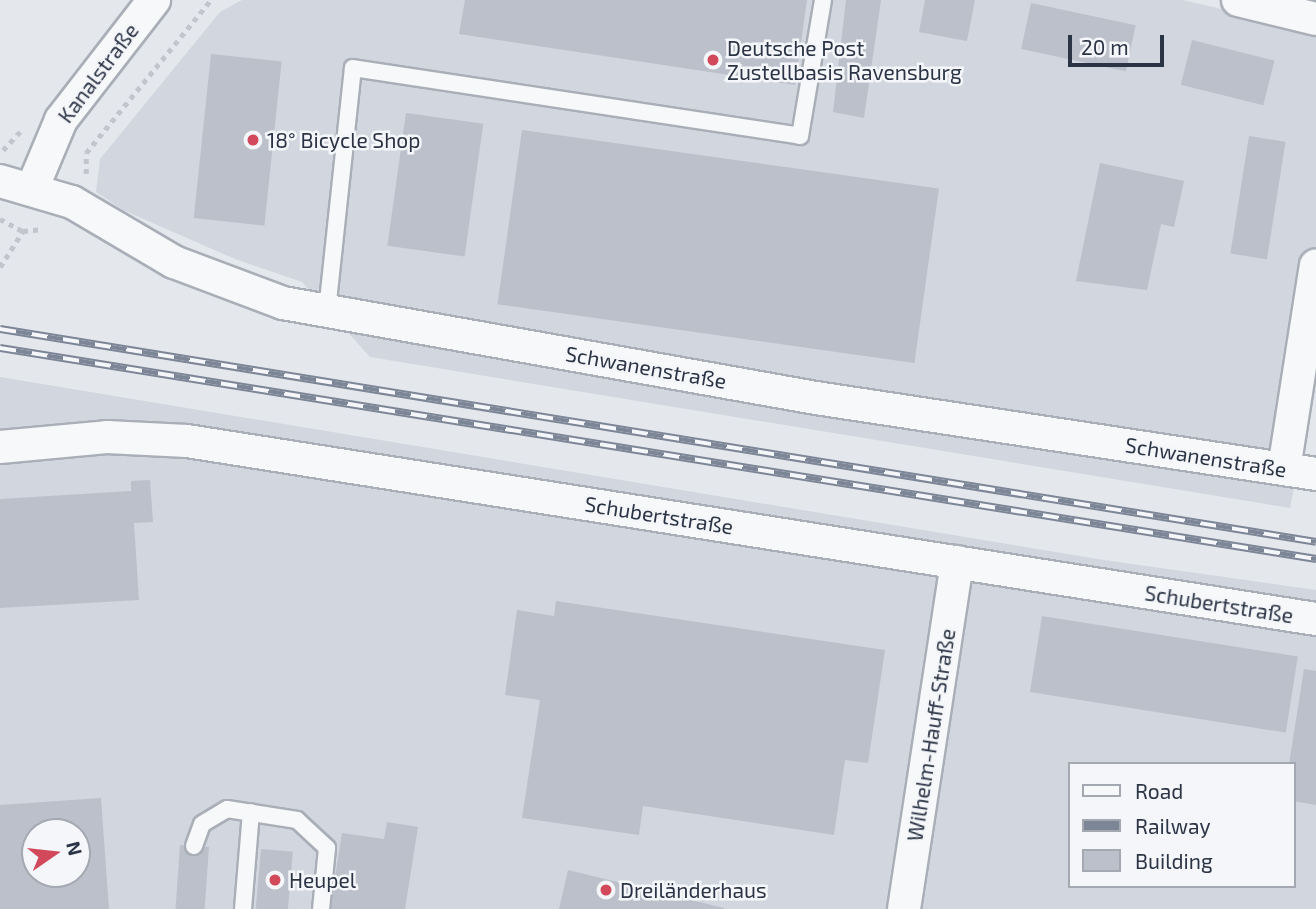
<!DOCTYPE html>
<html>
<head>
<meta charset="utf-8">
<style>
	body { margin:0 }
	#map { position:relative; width:1316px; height:909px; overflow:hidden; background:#e4e7ec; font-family:"Exo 2",sans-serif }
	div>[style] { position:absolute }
	.built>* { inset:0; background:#d2d6de }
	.building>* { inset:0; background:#bbc0ca; transform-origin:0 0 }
	.path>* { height:4.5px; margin-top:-2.25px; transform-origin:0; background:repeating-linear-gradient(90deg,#c2c5cb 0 5px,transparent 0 10px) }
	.roads { filter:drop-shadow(2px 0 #a9aeb7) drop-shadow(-2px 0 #a9aeb7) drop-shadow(0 2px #a9aeb7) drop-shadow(0 -2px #a9aeb7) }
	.service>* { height:16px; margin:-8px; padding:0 8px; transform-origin:8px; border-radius:8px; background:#f7f8fa }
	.minor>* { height:32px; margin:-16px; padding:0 16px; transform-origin:16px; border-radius:16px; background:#f7f8fa }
	.rail>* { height:8px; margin-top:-4px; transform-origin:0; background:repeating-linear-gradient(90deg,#f4f6f9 0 16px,#7d8696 0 32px); box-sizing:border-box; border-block:2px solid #7d8696 }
	.dots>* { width:19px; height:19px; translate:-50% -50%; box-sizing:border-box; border:4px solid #f4f6f9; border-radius:50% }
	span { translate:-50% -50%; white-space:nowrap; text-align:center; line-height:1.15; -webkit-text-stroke:5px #f4f6f9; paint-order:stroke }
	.poi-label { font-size:21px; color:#2b3445 }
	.left { translate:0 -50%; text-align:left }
	.street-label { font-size:21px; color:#2b3445 }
	.legend { position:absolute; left:1068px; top:762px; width:228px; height:126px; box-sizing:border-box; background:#f4f6f9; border:2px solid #a4a8b1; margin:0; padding:9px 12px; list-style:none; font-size:21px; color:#2b3445 }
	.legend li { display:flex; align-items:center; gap:14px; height:35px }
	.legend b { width:35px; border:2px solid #a4a8b1 }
	.north { position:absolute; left:21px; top:818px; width:70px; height:70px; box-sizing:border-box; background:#f4f6f9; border:2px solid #a4a8b1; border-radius:50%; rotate:76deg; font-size:19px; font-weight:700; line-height:28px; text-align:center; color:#2b3445 }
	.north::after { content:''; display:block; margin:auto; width:24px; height:32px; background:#d1495b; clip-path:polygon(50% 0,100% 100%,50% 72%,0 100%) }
	.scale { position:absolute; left:1068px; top:35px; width:96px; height:32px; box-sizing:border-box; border:4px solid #2b3445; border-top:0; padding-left:9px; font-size:21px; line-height:24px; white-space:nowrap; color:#2b3445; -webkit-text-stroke:5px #f4f6f9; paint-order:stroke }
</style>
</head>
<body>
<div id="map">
	<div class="built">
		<div style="clip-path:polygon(242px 0,1183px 0,1316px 31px,1316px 374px,1290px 508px,370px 357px,302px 282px,235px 259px,123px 210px,96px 192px,100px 159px,220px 12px)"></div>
		<div style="clip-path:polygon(evenodd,0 377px,1104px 560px,1316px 590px,1316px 909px,0 909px,0 377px,1069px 764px,1293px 764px,1293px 886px,1069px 886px,1069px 764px,0 377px,35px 832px,77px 832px,77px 874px,35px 874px,35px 832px)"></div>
	</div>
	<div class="building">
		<div style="clip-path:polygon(465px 0,807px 0,795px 85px,459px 34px)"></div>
		<div style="clip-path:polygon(846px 0,881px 0,864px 118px,833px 112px)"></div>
		<div style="clip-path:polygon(925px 0,975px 0,967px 41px,919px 32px)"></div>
		<div style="left:1031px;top:3px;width:107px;height:47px;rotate:12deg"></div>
		<div style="left:1192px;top:40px;width:85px;height:46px;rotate:14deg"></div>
		<div style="left:211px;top:54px;width:71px;height:165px;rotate:6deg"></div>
		<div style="left:406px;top:113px;width:78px;height:134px;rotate:8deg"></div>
		<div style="left:522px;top:130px;width:421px;height:176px;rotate:8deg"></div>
		<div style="left:1249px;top:136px;width:37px;height:119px;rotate:9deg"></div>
		<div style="clip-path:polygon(1100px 163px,1184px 181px,1174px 227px,1161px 224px,1147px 290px,1076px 281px)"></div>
		<div style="clip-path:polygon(150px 480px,153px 522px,134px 523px,139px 600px,0 608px,0 499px,131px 491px,131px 481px)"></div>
		<div style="clip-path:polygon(556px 601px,885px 650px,868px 763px,845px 760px,834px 835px,643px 806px,639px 835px,522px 818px,540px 700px,505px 695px,517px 610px,554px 616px)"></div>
		<div style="left:1042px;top:616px;width:259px;height:77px;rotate:9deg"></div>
		<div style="clip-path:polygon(1304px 669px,1316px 671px,1316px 805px,1293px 801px,1293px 764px,1289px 764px)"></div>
		<div style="clip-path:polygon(evenodd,101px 798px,109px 909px,0 909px,0 805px,101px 798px,35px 832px,77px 832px,77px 874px,35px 874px,35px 832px)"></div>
		<div style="clip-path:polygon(387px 822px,418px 827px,405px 909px,330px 909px,342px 833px,384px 839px)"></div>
		<div style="left:180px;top:845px;width:29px;height:64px;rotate:4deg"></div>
		<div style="left:261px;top:849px;width:32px;height:60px;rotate:5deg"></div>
		<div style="clip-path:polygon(568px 870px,724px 908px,724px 909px,559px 909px)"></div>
	</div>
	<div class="path">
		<div style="left:3px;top:150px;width:25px;rotate:-47deg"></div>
		<div style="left:86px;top:174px;width:21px;rotate:-90deg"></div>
		<div style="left:86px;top:153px;width:198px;rotate:-50.8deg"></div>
		<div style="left:0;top:219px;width:26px;rotate:28deg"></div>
		<div style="left:23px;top:231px;width:20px;rotate:-6deg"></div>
		<div style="left:0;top:267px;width:43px;rotate:-57.4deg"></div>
	</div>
	<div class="roads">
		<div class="service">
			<div style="left:327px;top:311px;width:244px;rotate:-83.9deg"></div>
			<div style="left:353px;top:68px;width:452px;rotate:8.6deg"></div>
			<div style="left:800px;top:136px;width:138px;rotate:-80.4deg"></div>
			<div style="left:194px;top:846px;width:23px;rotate:-70deg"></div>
			<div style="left:202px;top:824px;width:29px;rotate:-31deg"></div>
			<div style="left:227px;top:809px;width:71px;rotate:8.9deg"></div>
			<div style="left:297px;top:820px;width:41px;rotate:43deg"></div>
			<div style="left:327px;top:848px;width:61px;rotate:95.6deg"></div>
			<div style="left:243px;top:909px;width:97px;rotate:-85.3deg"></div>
		</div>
		<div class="minor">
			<div style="left:1238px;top:0;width:80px;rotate:13.7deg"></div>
			<div style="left:0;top:181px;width:75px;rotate:16.3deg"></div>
			<div style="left:72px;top:202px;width:118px;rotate:30.5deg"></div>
			<div style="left:174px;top:262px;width:116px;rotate:20.6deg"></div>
			<div style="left:283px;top:303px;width:541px;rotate:10.11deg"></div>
			<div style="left:816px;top:398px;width:506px;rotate:8.64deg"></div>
			<div style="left:32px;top:189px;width:75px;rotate:-67.2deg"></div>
			<div style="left:61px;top:120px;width:152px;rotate:-52.2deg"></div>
			<div style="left:0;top:447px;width:107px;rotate:-5.3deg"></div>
			<div style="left:107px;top:437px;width:80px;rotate:2.9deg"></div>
			<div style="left:187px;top:441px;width:1143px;rotate:8.96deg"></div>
			<div style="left:1284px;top:469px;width:206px;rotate:-81.1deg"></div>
			<div style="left:904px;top:909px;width:351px;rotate:-81.3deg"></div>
		</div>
	</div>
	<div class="rail">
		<div style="left:0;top:329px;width:1333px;rotate:9.19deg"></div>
		<div style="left:0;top:348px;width:1333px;rotate:9.11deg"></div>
	</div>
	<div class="dots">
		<div style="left:713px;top:60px;background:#d1495b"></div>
		<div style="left:253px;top:140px;background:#d1495b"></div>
		<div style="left:275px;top:880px;background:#d1495b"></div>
		<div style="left:606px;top:890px;background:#d1495b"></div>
	</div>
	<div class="poi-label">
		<span class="left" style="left:727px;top:60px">Deutsche Post<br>Zustellbasis Ravensburg</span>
		<span class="left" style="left:267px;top:140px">18° Bicycle Shop</span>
		<span class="left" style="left:289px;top:880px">Heupel</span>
		<span class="left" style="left:620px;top:890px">Dreiländerhaus</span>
	</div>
	<div class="street-label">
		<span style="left:98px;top:73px;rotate:-53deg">Kanalstraße</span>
		<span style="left:646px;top:367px;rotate:10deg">Schwanenstraße</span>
		<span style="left:1206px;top:457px;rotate:9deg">Schwanenstraße</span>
		<span style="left:659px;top:515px;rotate:9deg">Schubertstraße</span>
		<span style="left:1219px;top:604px;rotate:9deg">Schubertstraße</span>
		<span style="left:931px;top:735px;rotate:-81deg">Wilhelm-Hauff-Straße</span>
	</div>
	<ul class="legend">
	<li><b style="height:9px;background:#f7f8fa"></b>Road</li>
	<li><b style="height:9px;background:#7d8696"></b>Railway</li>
	<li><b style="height:19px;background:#bbc0ca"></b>Building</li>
	</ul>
	<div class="north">N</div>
	<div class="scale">20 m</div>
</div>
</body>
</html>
